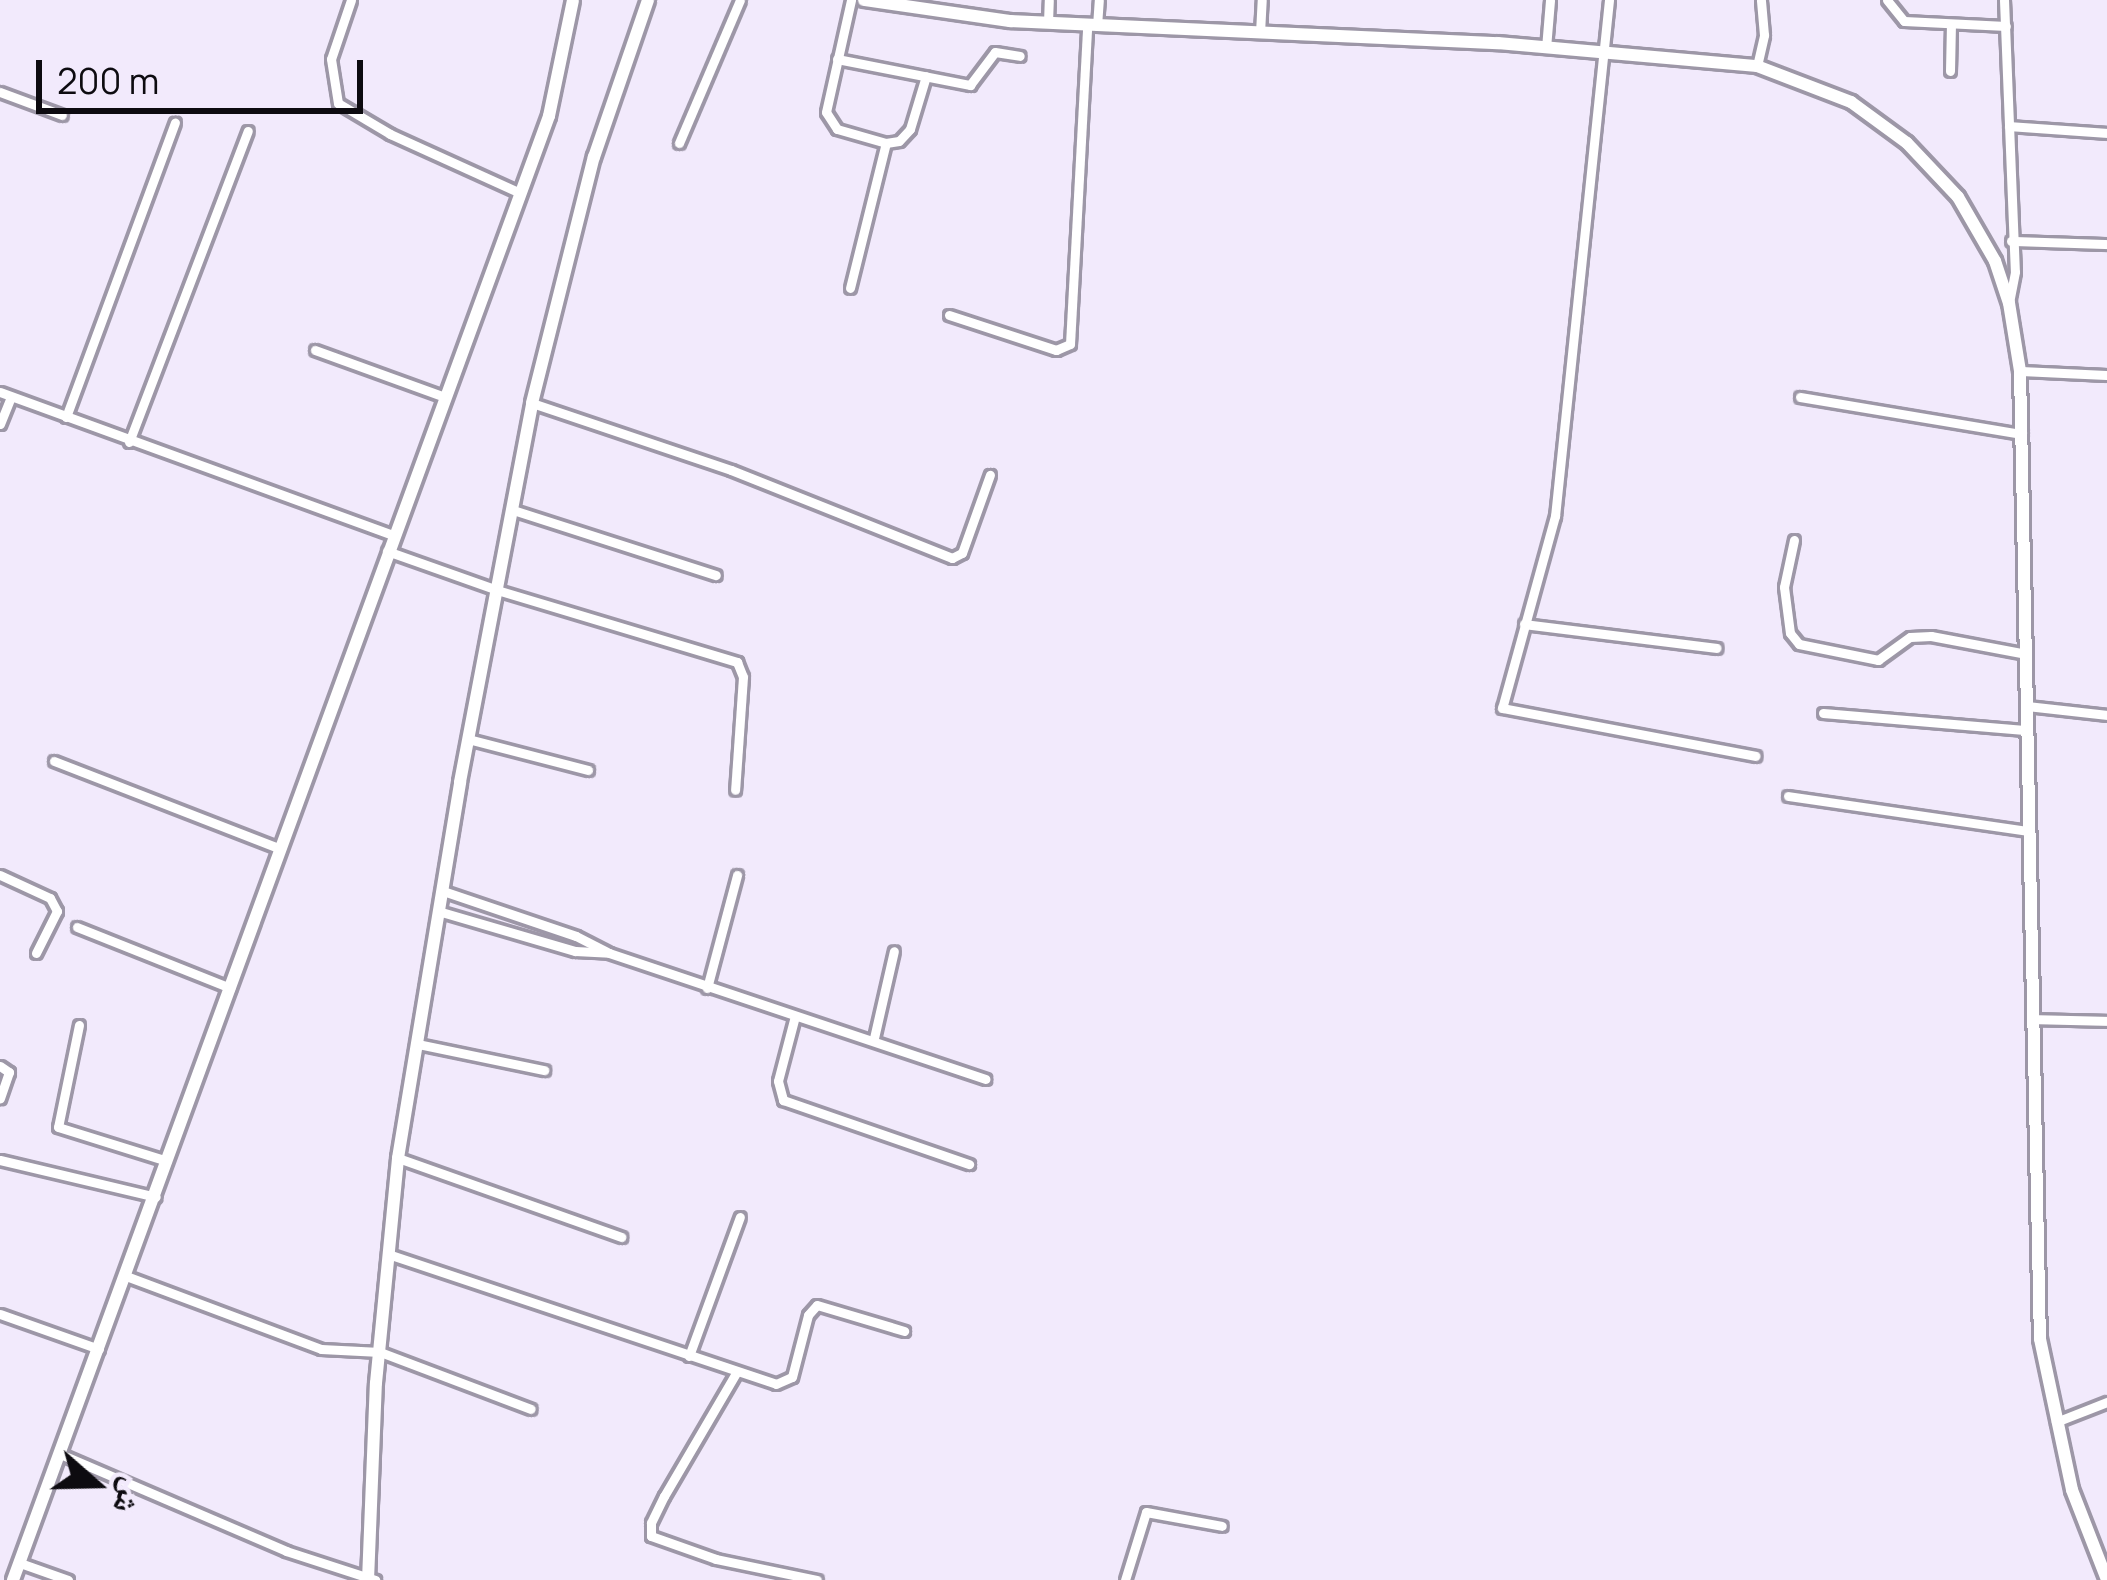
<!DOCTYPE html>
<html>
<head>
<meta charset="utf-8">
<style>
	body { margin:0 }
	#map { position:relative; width:2107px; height:1580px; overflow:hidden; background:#f2eafc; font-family:Manrope,"Noto Naskh Arabic",sans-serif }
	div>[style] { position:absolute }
	.roads { filter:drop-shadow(3px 0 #9d97a7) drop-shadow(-3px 0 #9d97a7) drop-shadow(0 3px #9d97a7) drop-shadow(0 -3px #9d97a7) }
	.street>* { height:9px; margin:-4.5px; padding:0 4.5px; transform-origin:4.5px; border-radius:4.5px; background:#fff }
	.secondary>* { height:12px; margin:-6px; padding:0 6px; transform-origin:6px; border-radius:6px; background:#fff }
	span { translate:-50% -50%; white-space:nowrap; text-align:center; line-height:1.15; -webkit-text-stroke:12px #f2eafc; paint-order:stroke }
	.north { position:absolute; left:36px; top:1424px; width:120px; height:120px; -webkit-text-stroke:9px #f2eafc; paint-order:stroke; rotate:110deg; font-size:33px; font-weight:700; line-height:48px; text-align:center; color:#0d0b10 }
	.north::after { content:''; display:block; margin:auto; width:42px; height:54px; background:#0d0b10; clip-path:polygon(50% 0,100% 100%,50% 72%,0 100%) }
	.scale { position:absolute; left:36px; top:60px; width:327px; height:54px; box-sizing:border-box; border:6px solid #0d0b10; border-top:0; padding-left:15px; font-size:36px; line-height:42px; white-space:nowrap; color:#0d0b10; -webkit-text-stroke:9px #f2eafc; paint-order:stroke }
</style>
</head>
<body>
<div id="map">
	<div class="roads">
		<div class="street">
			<div style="left:351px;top:0;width:62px;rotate:108.7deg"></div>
			<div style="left:331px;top:59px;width:45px;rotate:81deg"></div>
			<div style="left:338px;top:103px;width:61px;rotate:30.8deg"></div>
			<div style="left:390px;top:134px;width:143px;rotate:24.4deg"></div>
			<div style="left:1609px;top:0;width:519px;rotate:95.97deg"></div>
			<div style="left:1555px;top:516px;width:199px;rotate:105.4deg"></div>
			<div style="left:1502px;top:708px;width:258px;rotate:10.7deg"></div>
			<div style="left:1887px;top:0;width:27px;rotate:51deg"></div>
			<div style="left:1904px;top:21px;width:102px;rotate:2.8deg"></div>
			<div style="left:2004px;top:0;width:272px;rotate:87.7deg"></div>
			<div style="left:2015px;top:272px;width:32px;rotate:101deg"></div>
			<div style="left:1048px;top:23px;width:23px;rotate:-88deg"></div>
			<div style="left:1097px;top:26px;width:26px;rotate:-86deg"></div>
			<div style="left:1260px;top:33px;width:33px;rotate:-87deg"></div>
			<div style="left:1546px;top:48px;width:48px;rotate:-85.2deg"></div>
			<div style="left:837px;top:59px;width:136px;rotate:11.1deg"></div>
			<div style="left:970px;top:85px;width:41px;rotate:-52.9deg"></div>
			<div style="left:995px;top:52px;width:25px;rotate:9deg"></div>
			<div style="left:1757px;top:66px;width:32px;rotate:-77deg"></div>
			<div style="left:1764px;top:35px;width:35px;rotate:-95deg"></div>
			<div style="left:1950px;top:71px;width:46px;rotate:-88.8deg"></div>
			<div style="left:0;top:92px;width:66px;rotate:20.4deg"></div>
			<div style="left:2009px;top:126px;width:98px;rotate:4.1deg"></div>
			<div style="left:679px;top:143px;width:155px;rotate:-66.9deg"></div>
			<div style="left:886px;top:143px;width:13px;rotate:-9deg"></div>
			<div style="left:899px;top:141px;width:16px;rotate:-47deg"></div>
			<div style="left:910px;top:129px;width:55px;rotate:-73.2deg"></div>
			<div style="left:2011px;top:241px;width:96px;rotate:1.8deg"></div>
			<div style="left:850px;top:288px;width:149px;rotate:-76.1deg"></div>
			<div style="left:886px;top:143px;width:51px;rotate:-164.1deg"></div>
			<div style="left:837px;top:129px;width:20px;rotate:-123deg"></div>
			<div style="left:826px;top:112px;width:115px;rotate:-77.4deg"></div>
			<div style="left:949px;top:315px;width:113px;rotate:18.1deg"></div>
			<div style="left:1056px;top:350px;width:15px;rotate:-23deg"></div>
			<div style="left:1070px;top:344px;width:319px;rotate:-86.9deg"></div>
			<div style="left:315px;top:350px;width:138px;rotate:19.9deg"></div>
			<div style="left:2020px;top:371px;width:87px;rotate:2.6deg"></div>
			<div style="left:0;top:392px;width:418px;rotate:20deg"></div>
			<div style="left:1800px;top:397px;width:225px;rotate:9.5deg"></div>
			<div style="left:532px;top:403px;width:210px;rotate:18.6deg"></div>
			<div style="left:731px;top:470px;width:238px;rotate:21.7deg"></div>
			<div style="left:952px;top:558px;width:11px;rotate:-27deg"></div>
			<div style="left:962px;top:553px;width:83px;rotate:-70.3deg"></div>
			<div style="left:66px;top:417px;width:314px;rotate:-69.7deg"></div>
			<div style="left:0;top:424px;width:29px;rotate:-68deg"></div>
			<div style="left:129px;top:442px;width:333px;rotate:-69.1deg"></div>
			<div style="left:513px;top:510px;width:213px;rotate:17.8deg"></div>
			<div style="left:1794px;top:540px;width:48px;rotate:102deg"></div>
			<div style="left:1784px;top:587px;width:46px;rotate:82.6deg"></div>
			<div style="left:1790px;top:633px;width:14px;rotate:51deg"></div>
			<div style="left:1799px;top:644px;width:81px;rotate:11.4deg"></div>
			<div style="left:1878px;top:660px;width:39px;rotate:-36deg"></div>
			<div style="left:1910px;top:637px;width:21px;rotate:-3deg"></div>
			<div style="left:1931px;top:636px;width:97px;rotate:10.7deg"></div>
			<div style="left:387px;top:551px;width:117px;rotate:19.5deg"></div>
			<div style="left:497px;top:590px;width:251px;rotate:16.7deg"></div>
			<div style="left:737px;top:662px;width:16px;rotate:68deg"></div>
			<div style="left:743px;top:677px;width:113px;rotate:94deg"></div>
			<div style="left:1524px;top:624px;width:194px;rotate:7.1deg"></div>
			<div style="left:2027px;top:706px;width:81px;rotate:6.4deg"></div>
			<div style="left:1823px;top:713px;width:205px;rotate:4.8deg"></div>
			<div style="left:468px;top:739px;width:124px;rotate:14.5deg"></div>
			<div style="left:54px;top:761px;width:243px;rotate:21.2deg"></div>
			<div style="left:1788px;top:796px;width:244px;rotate:8.3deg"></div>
			<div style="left:0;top:875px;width:55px;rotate:24.7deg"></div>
			<div style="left:50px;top:898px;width:15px;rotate:62deg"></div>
			<div style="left:57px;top:911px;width:47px;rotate:116.6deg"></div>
			<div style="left:443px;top:891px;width:140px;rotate:18.7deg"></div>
			<div style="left:576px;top:936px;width:34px;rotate:27deg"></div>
			<div style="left:438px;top:911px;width:143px;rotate:16.3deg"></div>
			<div style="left:575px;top:951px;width:34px;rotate:3deg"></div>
			<div style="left:609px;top:953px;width:397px;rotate:18.5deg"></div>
			<div style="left:77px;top:927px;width:165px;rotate:21.7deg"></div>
			<div style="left:707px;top:988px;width:117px;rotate:-75.1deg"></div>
			<div style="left:795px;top:1016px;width:67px;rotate:104.7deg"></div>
			<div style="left:778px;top:1081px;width:20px;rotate:75deg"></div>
			<div style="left:783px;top:1100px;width:197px;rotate:19deg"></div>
			<div style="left:2033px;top:1019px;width:74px;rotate:1.5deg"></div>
			<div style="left:79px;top:1025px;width:104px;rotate:101.6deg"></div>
			<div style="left:58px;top:1127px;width:114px;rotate:17.3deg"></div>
			<div style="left:874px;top:1038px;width:89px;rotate:-77.1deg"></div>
			<div style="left:418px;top:1044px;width:129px;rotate:11.7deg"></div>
			<div style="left:0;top:1066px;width:11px;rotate:34deg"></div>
			<div style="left:9px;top:1072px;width:28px;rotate:109deg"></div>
			<div style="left:398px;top:1158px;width:237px;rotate:19.5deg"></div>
			<div style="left:0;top:1160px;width:160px;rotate:13.3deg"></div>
			<div style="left:388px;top:1254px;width:409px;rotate:18.5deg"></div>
			<div style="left:776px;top:1384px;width:17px;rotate:-24deg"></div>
			<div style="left:792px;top:1377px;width:64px;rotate:-75.5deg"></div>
			<div style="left:808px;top:1315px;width:13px;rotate:-48deg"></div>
			<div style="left:817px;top:1305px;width:91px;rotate:16.6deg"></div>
			<div style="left:126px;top:1276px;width:208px;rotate:20.5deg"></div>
			<div style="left:321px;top:1349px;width:59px;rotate:2.9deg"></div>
			<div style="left:380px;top:1352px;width:161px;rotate:20.7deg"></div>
			<div style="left:0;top:1314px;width:105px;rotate:19.5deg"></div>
			<div style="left:689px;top:1356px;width:148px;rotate:-69.9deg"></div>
			<div style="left:736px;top:1373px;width:143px;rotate:120.3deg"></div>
			<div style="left:664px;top:1496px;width:30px;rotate:116deg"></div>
			<div style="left:651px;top:1523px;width:13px;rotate:90deg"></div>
			<div style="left:651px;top:1536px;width:69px;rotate:19.5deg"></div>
			<div style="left:716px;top:1559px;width:103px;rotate:11.7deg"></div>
			<div style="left:2056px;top:1422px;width:55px;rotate:-21.4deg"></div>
			<div style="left:60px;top:1454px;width:246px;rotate:23.2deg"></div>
			<div style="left:286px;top:1551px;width:94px;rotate:18deg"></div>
			<div style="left:20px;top:1563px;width:51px;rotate:19.5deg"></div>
			<div style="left:1125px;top:1580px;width:71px;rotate:-72.8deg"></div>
			<div style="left:1146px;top:1512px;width:77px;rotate:10.4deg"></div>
		</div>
		<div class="secondary">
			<div style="left:864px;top:0;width:148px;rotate:8.2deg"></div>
			<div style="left:1010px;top:21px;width:488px;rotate:2.6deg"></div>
			<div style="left:1498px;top:43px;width:260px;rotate:5.1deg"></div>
			<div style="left:1757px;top:66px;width:101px;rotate:21deg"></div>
			<div style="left:1851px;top:102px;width:69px;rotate:36.2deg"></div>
			<div style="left:1907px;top:143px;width:74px;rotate:46.6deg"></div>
			<div style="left:1958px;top:197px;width:74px;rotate:60deg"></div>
			<div style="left:1995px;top:261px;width:44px;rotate:71.6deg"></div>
			<div style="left:2009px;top:303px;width:69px;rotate:80.8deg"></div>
			<div style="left:2020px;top:371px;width:968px;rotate:88.82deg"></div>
			<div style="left:2040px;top:1339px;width:154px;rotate:78deg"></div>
			<div style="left:2072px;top:1490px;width:97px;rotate:68.7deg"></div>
			<div style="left:13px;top:1580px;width:1559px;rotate:-69.89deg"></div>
			<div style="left:549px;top:116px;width:118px;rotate:-78.3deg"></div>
			<div style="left:368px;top:1580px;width:197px;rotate:-87.7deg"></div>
			<div style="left:376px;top:1383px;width:226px;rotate:-84.4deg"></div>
			<div style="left:398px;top:1158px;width:381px;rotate:-80.6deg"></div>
			<div style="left:460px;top:782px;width:386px;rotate:-79.2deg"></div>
			<div style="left:532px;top:403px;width:254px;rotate:-75.9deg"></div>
			<div style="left:594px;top:157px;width:166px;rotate:-71deg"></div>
		</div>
	</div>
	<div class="north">ش</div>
	<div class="scale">200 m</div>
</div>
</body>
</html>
